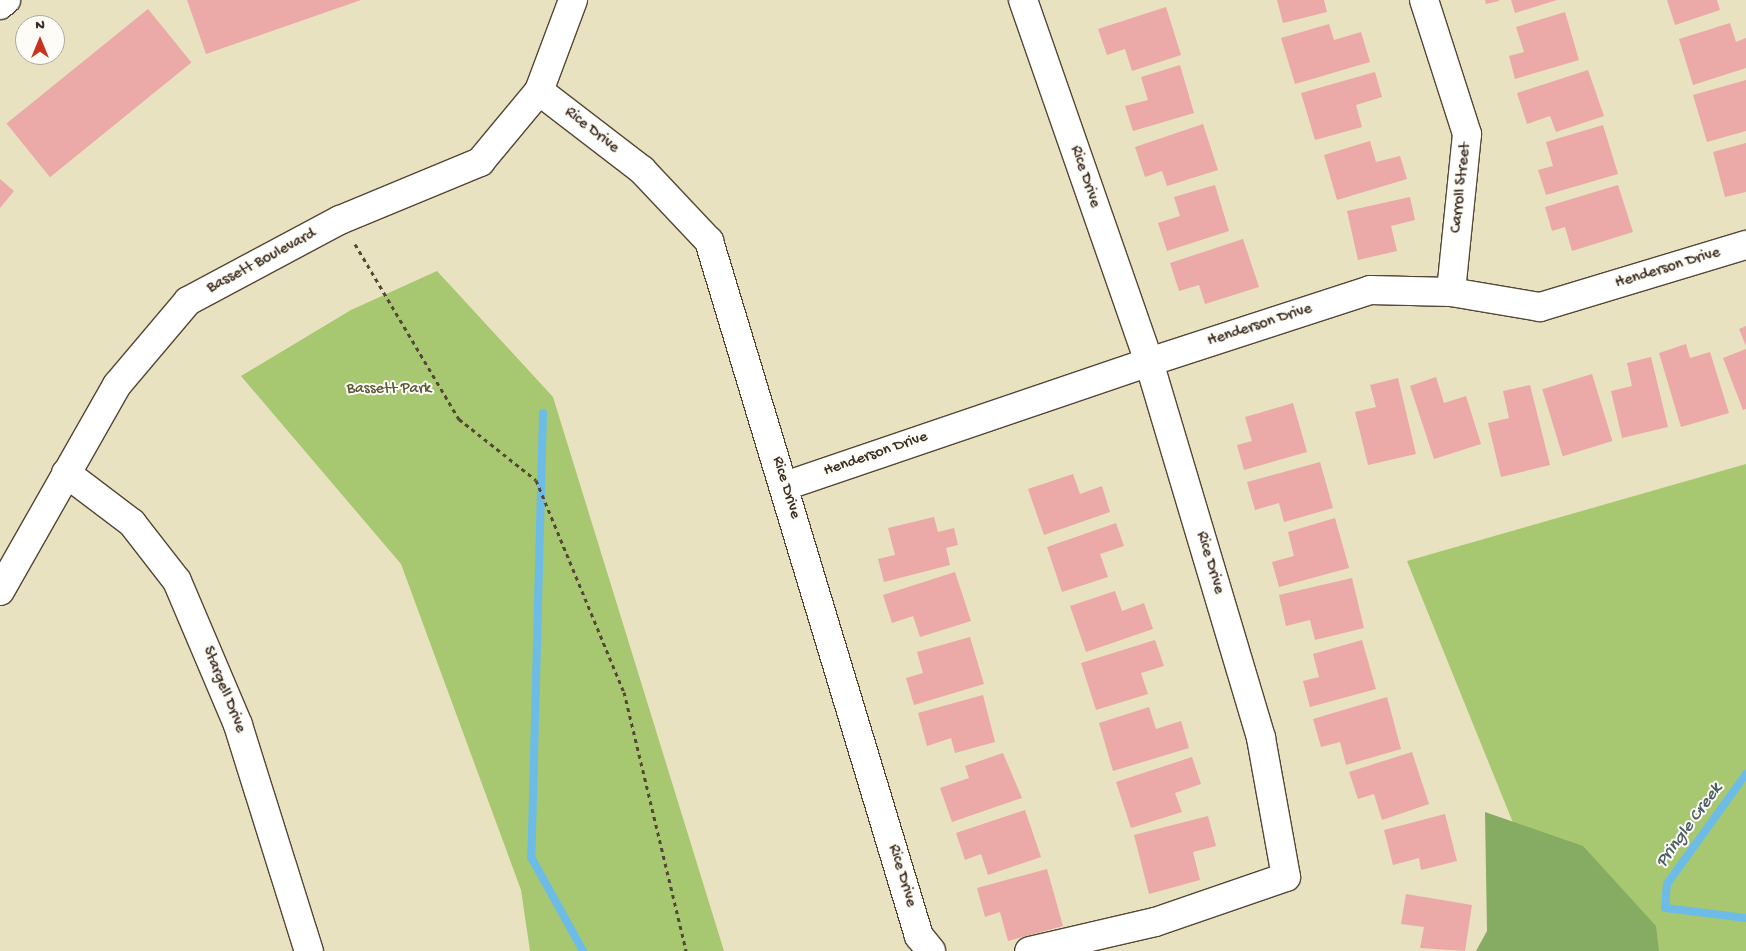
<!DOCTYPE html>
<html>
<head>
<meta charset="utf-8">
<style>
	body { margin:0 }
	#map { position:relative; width:1746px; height:951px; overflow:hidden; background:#e8e2c0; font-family:"Gochi Hand",sans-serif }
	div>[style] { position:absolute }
	.green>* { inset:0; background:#a7c870 }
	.forest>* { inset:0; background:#85ac62 }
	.stream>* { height:8px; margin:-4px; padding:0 4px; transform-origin:4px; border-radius:4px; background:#6cbce7 }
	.building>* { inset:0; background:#eba9a8; transform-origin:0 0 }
	.path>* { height:3px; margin-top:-1.5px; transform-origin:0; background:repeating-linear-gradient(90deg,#554636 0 4px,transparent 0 8px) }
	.roads { filter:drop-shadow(1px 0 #554636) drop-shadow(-1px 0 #554636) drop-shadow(0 1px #554636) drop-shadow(0 -1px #554636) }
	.street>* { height:28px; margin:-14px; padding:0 14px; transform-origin:14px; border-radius:14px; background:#fff }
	span { translate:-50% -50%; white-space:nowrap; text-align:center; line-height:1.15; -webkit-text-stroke:4px #fdfcf7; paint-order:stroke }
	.street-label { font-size:16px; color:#3b2a1e }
	.park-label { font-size:16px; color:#5b5937 }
	.water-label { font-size:18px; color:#4c5d64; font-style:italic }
	.north { position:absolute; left:15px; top:15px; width:50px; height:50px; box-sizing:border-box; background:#fdfcf7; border:1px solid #afa8a0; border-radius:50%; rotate:0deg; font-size:14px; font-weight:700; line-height:20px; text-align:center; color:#3b2a1e }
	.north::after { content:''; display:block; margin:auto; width:18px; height:22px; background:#c8321e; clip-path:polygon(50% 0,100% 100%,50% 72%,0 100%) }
</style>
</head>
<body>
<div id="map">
	<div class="green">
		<div style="clip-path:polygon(437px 271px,553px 397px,724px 951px,530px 951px,521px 890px,401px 564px,241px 376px,351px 310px)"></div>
		<div style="clip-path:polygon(1746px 464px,1746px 951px,1532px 951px,1520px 840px,1407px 561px)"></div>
	</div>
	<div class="forest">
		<div style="clip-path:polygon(1485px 812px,1583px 846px,1656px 926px,1659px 951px,1476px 951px,1487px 931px)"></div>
	</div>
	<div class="stream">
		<div style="left:543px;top:413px;width:444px;rotate:91.5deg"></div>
		<div style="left:531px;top:857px;width:107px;rotate:61deg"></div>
		<div style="left:1746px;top:774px;width:135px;rotate:125.7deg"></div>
		<div style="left:1667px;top:884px;width:24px;rotate:95deg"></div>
		<div style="left:1665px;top:908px;width:82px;rotate:7deg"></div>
	</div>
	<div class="building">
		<div style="clip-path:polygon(187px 0,361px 0,206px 54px)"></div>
		<div style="clip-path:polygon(1277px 0,1324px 0,1327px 12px,1283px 23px)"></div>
		<div style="clip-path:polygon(1485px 0,1499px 0,1499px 1px,1486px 4px)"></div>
		<div style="clip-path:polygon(1511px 0,1557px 0,1515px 13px)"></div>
		<div style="clip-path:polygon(1667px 0,1717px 0,1720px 10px,1675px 25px)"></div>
		<div style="clip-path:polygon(1166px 7px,1181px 55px,1132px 71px,1125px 49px,1107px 55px,1098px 29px)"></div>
		<div style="left:148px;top:9px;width:69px;height:182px;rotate:51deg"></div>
		<div style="clip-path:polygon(1565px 12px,1579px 60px,1515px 79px,1509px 56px,1524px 52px,1516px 27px)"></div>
		<div style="clip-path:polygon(1730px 23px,1736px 42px,1746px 38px,1746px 68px,1693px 85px,1679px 39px)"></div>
		<div style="clip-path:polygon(1329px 24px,1334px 40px,1361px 32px,1370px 62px,1295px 84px,1281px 38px)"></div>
		<div style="clip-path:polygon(1180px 65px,1194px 113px,1133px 131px,1125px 106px,1148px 100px,1141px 77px)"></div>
		<div style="clip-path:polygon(1588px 70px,1604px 116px,1556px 132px,1550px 116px,1527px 124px,1517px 93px)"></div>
		<div style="clip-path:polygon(1375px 72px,1382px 97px,1356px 105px,1362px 127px,1315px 140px,1301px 93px)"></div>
		<div style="clip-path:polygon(1746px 80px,1746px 131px,1707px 142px,1693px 95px)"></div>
		<div style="clip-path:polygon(1203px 124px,1218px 170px,1167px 186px,1162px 171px,1145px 177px,1135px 147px)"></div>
		<div style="clip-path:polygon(1603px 125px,1618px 174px,1546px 195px,1538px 170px,1553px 166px,1546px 142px)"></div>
		<div style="clip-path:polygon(1370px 141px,1376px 162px,1400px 156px,1407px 179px,1337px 200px,1324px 155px)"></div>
		<div style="clip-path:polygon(1746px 143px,1746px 192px,1725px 197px,1713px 152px)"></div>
		<div style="clip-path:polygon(0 179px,14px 191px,0 208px)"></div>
		<div style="clip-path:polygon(1215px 185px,1229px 231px,1167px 251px,1158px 223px,1180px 216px,1174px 197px)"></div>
		<div style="clip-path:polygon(1618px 185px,1633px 232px,1572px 251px,1565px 227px,1552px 231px,1545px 207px)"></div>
		<div style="clip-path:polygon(1410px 197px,1415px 220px,1391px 226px,1397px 251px,1358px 260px,1347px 211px)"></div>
		<div style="clip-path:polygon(1243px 239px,1259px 287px,1205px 304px,1199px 285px,1179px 291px,1170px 263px)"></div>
		<div style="clip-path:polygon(1746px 326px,1746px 346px,1739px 329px)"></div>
		<div style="clip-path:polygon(1686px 344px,1690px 358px,1710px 352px,1729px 413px,1681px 427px,1659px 353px)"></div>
		<div style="clip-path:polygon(1746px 349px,1746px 409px,1743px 410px,1723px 358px)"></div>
		<div style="clip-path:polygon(1651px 357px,1668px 427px,1622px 438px,1611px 391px,1632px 386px,1627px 363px)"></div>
		<div style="left:1592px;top:374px;width:70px;height:52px;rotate:73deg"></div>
		<div style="clip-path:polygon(1436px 377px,1444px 403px,1466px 396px,1481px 444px,1434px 459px,1410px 386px)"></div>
		<div style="clip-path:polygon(1398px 378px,1416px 454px,1368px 465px,1355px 412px,1376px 407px,1370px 385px)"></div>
		<div style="clip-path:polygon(1530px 385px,1550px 465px,1501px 477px,1488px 423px,1509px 418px,1503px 391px)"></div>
		<div style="clip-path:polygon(1293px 403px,1307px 452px,1244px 470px,1237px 445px,1252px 441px,1245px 417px)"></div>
		<div style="clip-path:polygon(1320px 462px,1333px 508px,1284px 522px,1279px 503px,1255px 510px,1247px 482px)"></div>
		<div style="clip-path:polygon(1073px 474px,1080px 494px,1102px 486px,1110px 512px,1044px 535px,1028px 489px)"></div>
		<div style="clip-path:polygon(934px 517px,938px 532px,954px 528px,958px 545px,946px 548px,950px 565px,884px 582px,878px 559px,895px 555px,888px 528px)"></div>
		<div style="clip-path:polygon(1335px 518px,1349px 568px,1279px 587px,1272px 562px,1294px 556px,1288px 532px)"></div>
		<div style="clip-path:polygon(1116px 523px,1124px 546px,1100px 554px,1108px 577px,1062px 592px,1047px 547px)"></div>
		<div style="clip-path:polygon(955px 572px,971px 621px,920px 637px,913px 616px,892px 623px,883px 595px)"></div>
		<div style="clip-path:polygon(1352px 578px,1364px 628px,1315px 640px,1310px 620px,1286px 626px,1279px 595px)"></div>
		<div style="clip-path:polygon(1115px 591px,1122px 611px,1144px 603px,1153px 629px,1086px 652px,1070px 606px)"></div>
		<div style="clip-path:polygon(970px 637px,984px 684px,914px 705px,906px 678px,923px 673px,917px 652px)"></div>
		<div style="clip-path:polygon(1155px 640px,1164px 666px,1141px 673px,1148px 694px,1096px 710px,1081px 663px)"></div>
		<div style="clip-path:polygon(1362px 640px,1376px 689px,1310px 707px,1303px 681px,1319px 677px,1313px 654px)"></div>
		<div style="clip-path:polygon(983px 695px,995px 742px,955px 753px,951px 738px,927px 746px,918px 713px)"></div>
		<div style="clip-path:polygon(1387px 697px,1401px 749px,1346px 765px,1340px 742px,1321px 747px,1313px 719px)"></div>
		<div style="clip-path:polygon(1149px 707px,1156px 729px,1181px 721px,1189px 748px,1113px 771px,1099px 723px)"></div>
		<div style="clip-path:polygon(1412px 752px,1429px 804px,1382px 820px,1374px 794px,1358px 799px,1349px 772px)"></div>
		<div style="clip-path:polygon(1003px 753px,1022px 798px,952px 822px,940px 788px,969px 778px,965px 766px)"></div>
		<div style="clip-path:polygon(1192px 757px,1201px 784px,1175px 793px,1182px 812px,1131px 828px,1116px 782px)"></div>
		<div style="clip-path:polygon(1025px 810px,1041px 857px,988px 875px,981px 854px,965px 860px,956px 833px)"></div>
		<div style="clip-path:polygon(1445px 814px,1457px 861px,1421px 870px,1419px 858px,1393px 865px,1384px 830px)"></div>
		<div style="clip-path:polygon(1208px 816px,1216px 846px,1193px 852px,1200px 880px,1149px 894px,1134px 835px)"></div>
		<div style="clip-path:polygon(1047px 869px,1063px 926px,1008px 941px,1000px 912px,985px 917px,977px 888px)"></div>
		<div style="clip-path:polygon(1406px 894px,1472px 905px,1465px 951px,1420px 948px,1424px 927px,1401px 924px)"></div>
	</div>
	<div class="path">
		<div style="left:355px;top:244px;width:204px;rotate:59.3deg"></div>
		<div style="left:459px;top:419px;width:98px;rotate:38.4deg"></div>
		<div style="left:536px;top:480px;width:230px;rotate:67.5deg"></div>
		<div style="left:624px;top:692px;width:266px;rotate:76.5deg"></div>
	</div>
	<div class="roads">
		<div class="street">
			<div style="left:1023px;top:0;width:383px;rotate:70.8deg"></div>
			<div style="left:1149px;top:362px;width:392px;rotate:73.4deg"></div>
			<div style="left:1261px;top:738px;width:141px;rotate:79.8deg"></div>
			<div style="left:1286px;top:877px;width:139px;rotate:161deg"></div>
			<div style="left:1155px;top:922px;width:129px;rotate:167deg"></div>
			<div style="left:1424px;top:0;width:141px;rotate:72.2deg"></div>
			<div style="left:1467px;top:134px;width:159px;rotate:95.8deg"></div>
			<div style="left:0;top:5px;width:8px;rotate:-40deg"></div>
			<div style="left:539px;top:91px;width:130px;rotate:37.5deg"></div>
			<div style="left:642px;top:170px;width:98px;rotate:46.7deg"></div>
			<div style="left:709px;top:241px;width:726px;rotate:73.19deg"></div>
			<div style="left:919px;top:936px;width:19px;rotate:51deg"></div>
			<div style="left:66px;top:473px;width:83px;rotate:37.1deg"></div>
			<div style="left:132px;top:523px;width:73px;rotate:52.2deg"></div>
			<div style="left:177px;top:581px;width:156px;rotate:67deg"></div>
			<div style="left:238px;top:725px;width:237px;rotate:72.6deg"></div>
			<div style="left:785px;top:486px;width:385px;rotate:-18.8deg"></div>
			<div style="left:1149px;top:362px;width:232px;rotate:-18deg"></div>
			<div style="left:1370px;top:290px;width:81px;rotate:1.4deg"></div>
			<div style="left:1451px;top:292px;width:90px;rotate:9.6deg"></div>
			<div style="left:1540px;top:307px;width:215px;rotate:-16.8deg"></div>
			<div style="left:0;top:591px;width:237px;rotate:-60.4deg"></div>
			<div style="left:117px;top:385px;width:110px;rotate:-49.8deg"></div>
			<div style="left:188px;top:301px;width:172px;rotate:-28.1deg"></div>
			<div style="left:340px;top:220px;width:152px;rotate:-22.5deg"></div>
			<div style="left:480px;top:162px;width:92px;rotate:-50.3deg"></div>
			<div style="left:539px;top:91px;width:97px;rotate:-69.5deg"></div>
		</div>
	</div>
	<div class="street-label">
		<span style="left:591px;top:131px;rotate:38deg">Rice Drive</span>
		<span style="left:1084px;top:177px;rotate:71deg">Rice Drive</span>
		<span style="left:1462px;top:188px;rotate:-84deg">Carroll Street</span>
		<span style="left:262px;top:262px;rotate:-28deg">Bassett Boulevard</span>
		<span style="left:1668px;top:269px;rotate:-17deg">Henderson Drive</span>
		<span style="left:1260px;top:326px;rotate:-18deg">Henderson Drive</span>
		<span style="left:876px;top:455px;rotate:-19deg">Henderson Drive</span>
		<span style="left:785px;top:488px;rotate:73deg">Rice Drive</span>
		<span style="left:1209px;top:563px;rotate:73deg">Rice Drive</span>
		<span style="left:223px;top:690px;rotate:68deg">Stargell Drive</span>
		<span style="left:901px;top:876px;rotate:73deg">Rice Drive</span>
	</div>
	<div class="park-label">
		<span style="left:389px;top:390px">Bassett Park</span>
	</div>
	<div class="water-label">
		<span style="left:1690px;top:826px;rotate:-54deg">Pringle Creek</span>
	</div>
	<div class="north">N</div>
</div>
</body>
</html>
